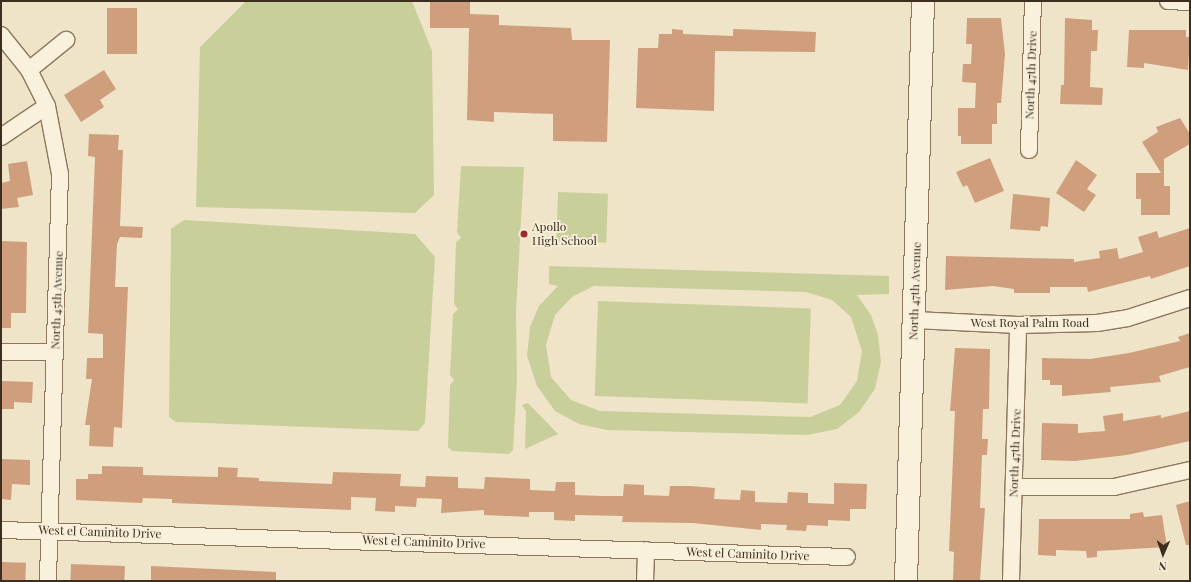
<!DOCTYPE html>
<html>
<head>
<meta charset="utf-8">
<style>
	body { margin:0 }
	#map { position:relative; width:1191px; height:582px; overflow:hidden; background:#f0e4c8; font-family:"Playfair Display",serif }
	div>[style] { position:absolute }
	.green>* { inset:0; background:#c9cf9b; transform-origin:0 0 }
	.building>* { inset:0; background:#cf9f7d; transform-origin:0 0 }
	.roads { filter:drop-shadow(1px 0 #8d765c) drop-shadow(-1px 0 #8d765c) drop-shadow(0 1px #8d765c) drop-shadow(0 -1px #8d765c) }
	.street>* { height:16px; margin:-8px; padding:0 8px; transform-origin:8px; border-radius:8px; background:#faf1dc }
	.secondary>* { height:22px; margin:-11px; padding:0 11px; transform-origin:11px; border-radius:11px; background:#faf1dc }
	.dots>* { width:11px; height:11px; translate:-50% -50%; box-sizing:border-box; border:2px solid #f7eed8; border-radius:50% }
	span { translate:-50% -50%; white-space:nowrap; text-align:center; line-height:1.15; -webkit-text-stroke:3.5px #f7eed8; paint-order:stroke }
	.street-label { font-size:12px; color:#3d2e20 }
	.poi-label { font-size:12px; color:#3d2e20 }
	.left { translate:0 -50%; text-align:left }
	.frame { position:absolute; inset:0; border:2px solid #3d2e20; pointer-events:none }
	.north { position:absolute; left:1143px; top:534px; width:40px; height:40px; -webkit-text-stroke:3px #f7eed8; paint-order:stroke; rotate:182deg; font-size:11px; font-weight:700; line-height:16px; text-align:center; color:#3d2e20 }
	.north::after { content:''; display:block; margin:auto; width:14px; height:18px; background:#3d2e20; clip-path:polygon(50% 0,100% 100%,50% 72%,0 100%) }
</style>
</head>
<body>
<div id="map">
	<div class="green">
		<div style="clip-path:polygon(246px 1px,412px 1px,432px 51px,434px 195px,415px 213px,196px 207px,200px 47px)"></div>
		<div style="clip-path:polygon(461px 166px,524px 167px,516px 312px,517px 379px,513px 450px,509px 454px,452px 451px,448px 447px,450px 385px,454px 380px,450px 375px,453px 314px,458px 309px,454px 304px,456px 242px,461px 238px,457px 232px)"></div>
		<div style="left:558px;top:192px;width:50px;height:49px;rotate:2deg"></div>
		<div style="clip-path:polygon(184px 220px,415px 234px,435px 257px,425px 423px,418px 431px,176px 422px,169px 417px,171px 229px)"></div>
		<div style="clip-path:polygon(evenodd,549px 266px,889px 276px,889px 294px,857px 295px,871px 315px,878px 335px,881px 362px,875px 389px,859px 412px,837px 429px,807px 435px,607px 430px,579px 424px,555px 411px,537px 386px,527px 356px,530px 327px,539px 306px,558px 286px,549px 284px,549px 266px,594px 286px,806px 292px,832px 300px,851px 317px,862px 351px,857px 381px,840px 405px,810px 417px,600px 411px,571px 400px,551px 377px,546px 345px,555px 315px,572px 297px,594px 286px)"></div>
		<div style="left:598px;top:301px;width:213px;height:95px;rotate:2deg"></div>
		<div style="clip-path:polygon(528px 403px,558px 434px,525px 449px,526px 411px,522px 405px)"></div>
	</div>
	<div class="building">
		<div style="clip-path:polygon(430px 1px,470px 1px,470px 14px,499px 15px,499px 25px,571px 28px,572px 40px,610px 40px,607px 142px,553px 141px,553px 114px,494px 112px,494px 122px,467px 120px,469px 28px,430px 28px)"></div>
		<div style="left:107px;top:8px;width:30px;height:46px"></div>
		<div style="clip-path:polygon(967px 18px,1001px 18px,1005px 54px,1001px 103px,997px 103px,997px 124px,992px 124px,992px 144px,961px 144px,961px 136px,958px 136px,958px 108px,975px 108px,976px 83px,962px 82px,963px 64px,971px 64px,972px 44px,966px 44px)"></div>
		<div style="clip-path:polygon(1065px 18px,1092px 20px,1092px 30px,1098px 30px,1097px 51px,1091px 51px,1090px 87px,1103px 88px,1102px 105px,1060px 104px,1061px 85px,1064px 85px)"></div>
		<div style="clip-path:polygon(672px 29px,683px 30px,683px 34px,733px 36px,733px 29px,816px 32px,815px 52px,715px 51px,714px 111px,636px 108px,638px 48px,658px 48px,659px 34px,672px 34px)"></div>
		<div style="clip-path:polygon(1129px 30px,1186px 30px,1186px 37px,1190px 37px,1188px 70px,1144px 63px,1144px 68px,1127px 67px)"></div>
		<div style="clip-path:polygon(104px 70px,116px 89px,100px 100px,104px 107px,81px 122px,64px 95px)"></div>
		<div style="clip-path:polygon(1180px 118px,1190px 134px,1190px 144px,1164px 159px,1164px 186px,1170px 186px,1170px 215px,1141px 215px,1141px 199px,1136px 199px,1136px 173px,1161px 173px,1142px 142px,1158px 132px,1156px 127px)"></div>
		<div style="clip-path:polygon(89px 134px,119px 135px,118px 150px,123px 150px,120px 226px,143px 227px,142px 238px,120px 237px,117px 244px,115px 287px,128px 287px,122px 428px,114px 427px,113px 447px,89px 446px,90px 425px,85px 425px,92px 379px,86px 379px,87px 358px,103px 358px,103px 334px,88px 333px,95px 157px,88px 156px)"></div>
		<div style="clip-path:polygon(990px 158px,1004px 191px,975px 203px,967px 185px,963px 187px,956px 172px)"></div>
		<div style="clip-path:polygon(1076px 160px,1097px 175px,1087px 189px,1096px 195px,1084px 212px,1056px 193px)"></div>
		<div style="clip-path:polygon(27px 161px,33px 195px,17px 198px,19px 207px,1px 209px,1px 183px,10px 181px,8px 164px)"></div>
		<div style="clip-path:polygon(1013px 194px,1050px 198px,1048px 227px,1041px 226px,1040px 231px,1010px 229px)"></div>
		<div style="clip-path:polygon(1190px 228px,1190px 266px,1151px 279px,1150px 276px,1088px 292px,1087px 287px,1050px 287px,1050px 293px,1014px 293px,1014px 289px,993px 286px,945px 290px,946px 256px,1074px 259px,1074px 262px,1100px 258px,1099px 251px,1117px 248px,1119px 259px,1143px 252px,1138px 237px,1157px 231px,1159px 238px)"></div>
		<div style="clip-path:polygon(1px 241px,27px 242px,26px 313px,11px 313px,11px 328px,1px 328px)"></div>
		<div style="clip-path:polygon(1190px 333px,1190px 367px,1159px 376px,1161px 382px,1110px 387px,1111px 392px,1062px 396px,1062px 385px,1050px 385px,1050px 380px,1042px 380px,1042px 358px,1090px 359px,1129px 353px,1180px 341px,1178px 337px)"></div>
		<div style="clip-path:polygon(955px 348px,990px 349px,989px 409px,983px 409px,982px 439px,988px 439px,987px 455px,982px 455px,980px 508px,985px 508px,980px 581px,953px 581px,954px 552px,949px 551px,955px 411px,950px 411px)"></div>
		<div style="clip-path:polygon(1px 381px,33px 382px,32px 403px,14px 402px,14px 409px,1px 409px)"></div>
		<div style="clip-path:polygon(1190px 411px,1190px 441px,1127px 455px,1075px 461px,1041px 460px,1042px 423px,1078px 424px,1078px 433px,1105px 431px,1103px 416px,1123px 413px,1123px 421px,1161px 415px,1161px 418px)"></div>
		<div style="clip-path:polygon(1px 459px,30px 460px,30px 485px,12px 484px,11px 500px,1px 499px)"></div>
		<div style="clip-path:polygon(102px 466px,143px 467px,143px 475px,218px 477px,218px 467px,238px 468px,237px 477px,259px 478px,259px 481px,332px 484px,333px 472px,401px 474px,400px 486px,425px 487px,426px 476px,458px 477px,458px 488px,484px 489px,485px 477px,530px 479px,530px 490px,555px 491px,556px 482px,575px 482px,575px 495px,602px 496px,623px 496px,624px 484px,644px 485px,644px 495px,669px 496px,670px 486px,691px 486px,715px 488px,714px 499px,740px 500px,741px 490px,755px 491px,755px 502px,787px 503px,788px 492px,808px 493px,808px 503px,834px 504px,834px 483px,867px 484px,866px 509px,850px 509px,850px 521px,828px 520px,828px 526px,807px 525px,806px 531px,786px 530px,787px 525px,761px 524px,761px 530px,693px 523px,622px 522px,623px 516px,575px 515px,575px 521px,554px 520px,554px 512px,529px 512px,529px 517px,484px 515px,484px 510px,441px 513px,442px 499px,417px 498px,416px 507px,395px 506px,395px 512px,375px 511px,376px 498px,351px 497px,351px 510px,172px 503px,172px 499px,143px 498px,142px 503px,76px 500px,76px 479px,88px 479px,88px 474px,102px 474px)"></div>
		<div style="clip-path:polygon(1190px 501px,1190px 545px,1186px 545px,1176px 505px)"></div>
		<div style="clip-path:polygon(1143px 512px,1144px 517px,1162px 515px,1167px 547px,1097px 551px,1097px 557px,1087px 558px,1086px 551px,1056px 550px,1056px 556px,1038px 555px,1039px 519px,1130px 519px,1130px 514px)"></div>
		<div style="left:1px;top:562px;width:25px;height:19px;rotate:2deg"></div>
		<div style="left:71px;top:564px;width:54px;height:17px;rotate:2deg"></div>
		<div style="clip-path:polygon(151px 566px,276px 572px,276px 581px,151px 581px)"></div>
	</div>
	<div class="roads">
		<div class="street">
			<div style="left:1168px;top:1px;width:22px;rotate:3deg"></div>
			<div style="left:1px;top:35px;width:45px;rotate:51.3deg"></div>
			<div style="left:29px;top:70px;width:40px;rotate:63.4deg"></div>
			<div style="left:47px;top:106px;width:69px;rotate:79.2deg"></div>
			<div style="left:60px;top:174px;width:407px;rotate:91.7deg"></div>
			<div style="left:29px;top:70px;width:48px;rotate:-39deg"></div>
			<div style="left:1px;top:137px;width:55px;rotate:-34deg"></div>
			<div style="left:1029px;top:150px;width:149px;rotate:-88.5deg"></div>
			<div style="left:914px;top:320px;width:104px;rotate:2.8deg"></div>
			<div style="left:1018px;top:325px;width:79px;rotate:-1.5deg"></div>
			<div style="left:1097px;top:323px;width:31px;rotate:-9deg"></div>
			<div style="left:1128px;top:318px;width:65px;rotate:-17.9deg"></div>
			<div style="left:1px;top:352px;width:54px"></div>
			<div style="left:1014px;top:487px;width:100px"></div>
			<div style="left:1114px;top:487px;width:78px;rotate:-12.6deg"></div>
			<div style="left:1px;top:530px;width:846px;rotate:1.83deg"></div>
			<div style="left:645px;top:581px;width:31px;rotate:-88deg"></div>
			<div style="left:1011px;top:581px;width:256px;rotate:-88.4deg"></div>
		</div>
		<div class="secondary">
			<div style="left:906px;top:581px;width:580px;rotate:-88.32deg"></div>
		</div>
	</div>
	<div class="dots">
		<div style="left:524px;top:234px;background:#9e2a2b"></div>
	</div>
	<div class="street-label">
		<span style="left:1031px;top:75px;rotate:-88deg">North 47th Drive</span>
		<span style="left:915px;top:291px;rotate:-88deg">North 47th Avenue</span>
		<span style="left:57px;top:300px;rotate:-88deg">North 45th Avenue</span>
		<span style="left:1030px;top:323px">West Royal Palm Road</span>
		<span style="left:1015px;top:453px;rotate:-88deg">North 47th Drive</span>
		<span style="left:100px;top:532px;rotate:2deg">West el Caminito Drive</span>
		<span style="left:424px;top:542px;rotate:2deg">West el Caminito Drive</span>
		<span style="left:748px;top:554px;rotate:2deg">West el Caminito Drive</span>
	</div>
	<div class="poi-label">
		<span class="left" style="left:532px;top:234px">Apollo<br>High School</span>
	</div>
	<div class="frame"></div>
	<div class="north">N</div>
</div>
</body>
</html>
